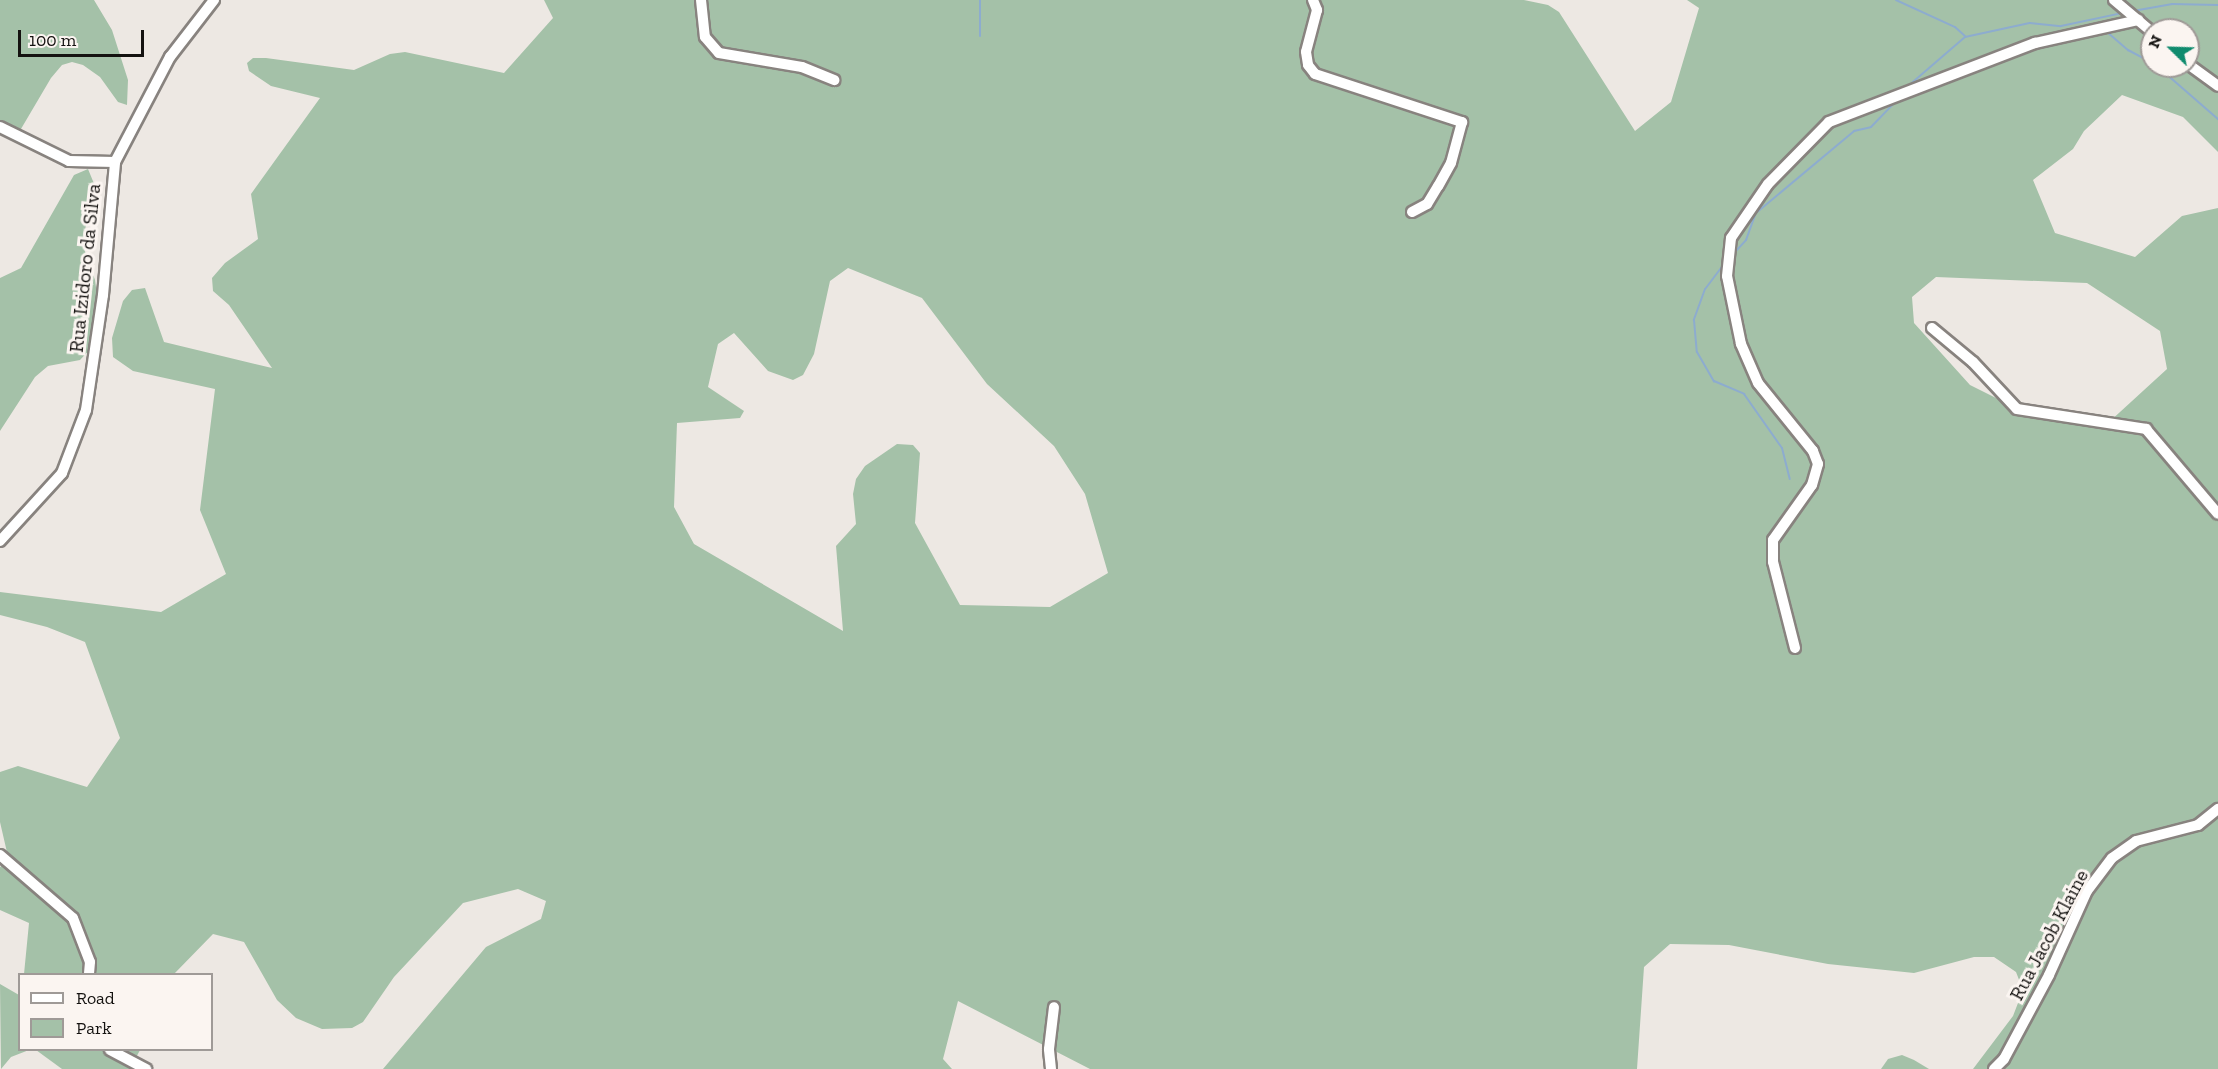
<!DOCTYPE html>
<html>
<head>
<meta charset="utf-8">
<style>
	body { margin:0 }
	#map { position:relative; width:2218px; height:1069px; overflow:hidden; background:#ede8e3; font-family:"Zilla Slab",serif }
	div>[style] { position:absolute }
	.green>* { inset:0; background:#a4c1a8 }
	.stream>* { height:2px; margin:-1px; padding:0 1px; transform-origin:1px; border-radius:1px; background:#8daccf }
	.roads { filter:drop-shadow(2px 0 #88837f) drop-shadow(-2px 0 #88837f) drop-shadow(0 2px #88837f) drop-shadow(0 -2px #88837f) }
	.minor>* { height:10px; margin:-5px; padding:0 5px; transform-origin:5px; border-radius:5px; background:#fff }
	span { translate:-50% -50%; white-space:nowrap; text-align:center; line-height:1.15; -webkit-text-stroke:6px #fbf5f1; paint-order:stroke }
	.street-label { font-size:20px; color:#141210 }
	.legend { position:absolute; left:18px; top:973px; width:195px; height:78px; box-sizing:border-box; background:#fbf5f1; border:2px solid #9f9a97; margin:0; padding:8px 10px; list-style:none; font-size:18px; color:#141210 }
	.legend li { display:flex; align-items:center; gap:12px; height:30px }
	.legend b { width:30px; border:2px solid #9f9a97 }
	.north { position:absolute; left:2140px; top:18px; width:60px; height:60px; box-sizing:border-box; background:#fbf5f1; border:2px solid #9f9a97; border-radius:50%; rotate:293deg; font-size:16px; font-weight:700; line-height:24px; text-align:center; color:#141210 }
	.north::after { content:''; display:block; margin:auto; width:21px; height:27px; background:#108b6e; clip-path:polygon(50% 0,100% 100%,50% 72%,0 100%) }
	.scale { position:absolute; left:18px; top:30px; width:126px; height:27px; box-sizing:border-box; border:3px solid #141210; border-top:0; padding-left:8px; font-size:18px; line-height:21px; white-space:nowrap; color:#141210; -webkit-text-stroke:4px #fbf5f1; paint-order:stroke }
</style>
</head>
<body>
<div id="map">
	<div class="green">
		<div style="clip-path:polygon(0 0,94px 0,112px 30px,128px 80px,127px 105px,118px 102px,100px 77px,83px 65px,72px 62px,62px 65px,51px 78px,18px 134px,0 135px)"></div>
		<div style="clip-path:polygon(evenodd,544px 0,1524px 0,1548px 5px,1559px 12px,1635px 131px,1671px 102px,1699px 8px,1687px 0,2218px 0,2218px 152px,2183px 117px,2122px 95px,2084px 131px,2073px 149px,2033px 180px,2055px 233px,2135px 257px,2182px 216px,2218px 208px,2218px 1069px,1973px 1069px,2013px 1016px,2023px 990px,2016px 972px,1994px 957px,1974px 957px,1914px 973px,1828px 964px,1729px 945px,1670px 944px,1644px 967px,1637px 1069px,1090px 1069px,958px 1001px,943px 1059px,952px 1069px,383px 1069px,486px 947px,541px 919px,546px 901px,518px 889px,463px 903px,394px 977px,363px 1022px,352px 1028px,322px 1029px,296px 1018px,277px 1000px,244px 942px,213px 934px,174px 974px,24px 974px,29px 923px,0 910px,0 867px,9px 861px,0 822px,0 772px,18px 766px,87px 787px,120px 738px,85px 642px,47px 627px,0 615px,0 592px,161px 612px,226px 574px,200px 510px,215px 389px,133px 371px,113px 357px,112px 338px,123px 301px,132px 290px,145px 288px,164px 342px,272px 368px,229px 305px,213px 291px,212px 278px,225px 263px,258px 239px,251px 194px,320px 98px,271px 86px,249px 71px,247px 63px,253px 58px,266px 58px,354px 70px,390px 54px,405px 52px,504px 73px,553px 18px,544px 0,2152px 30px,2188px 30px,2188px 66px,2152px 66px,2152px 30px,544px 0,848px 268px,922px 298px,987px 384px,1054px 446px,1085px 494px,1108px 573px,1050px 607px,960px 605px,915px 523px,920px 453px,913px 445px,897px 444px,865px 466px,856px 479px,853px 494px,856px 524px,836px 546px,843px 631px,694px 544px,674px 507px,677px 423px,740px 418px,744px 411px,708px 387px,718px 344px,734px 333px,768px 371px,793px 380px,803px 375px,814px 354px,830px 281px,848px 268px,544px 0,1936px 277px,2087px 283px,2160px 331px,2167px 369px,2108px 423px,2018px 409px,1970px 385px,1914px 323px,1912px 297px,1936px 277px)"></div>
		<div style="clip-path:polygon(88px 169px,95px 186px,82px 243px,95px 280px,99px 309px,94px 345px,80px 360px,48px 366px,35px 377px,0 431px,0 278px,21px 268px,74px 175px)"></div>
		<div style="clip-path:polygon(0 984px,19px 995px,20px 1050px,29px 1050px,11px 1057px,1px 1069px)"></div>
		<div style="clip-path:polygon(36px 1050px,140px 1050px,130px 1069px,62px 1069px)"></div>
		<div style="clip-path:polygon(1902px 1055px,1914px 1060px,1929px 1069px,1881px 1069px,1888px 1059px)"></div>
	</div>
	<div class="stream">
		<div style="left:980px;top:0;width:36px;rotate:90deg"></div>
		<div style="left:1896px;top:0;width:65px;rotate:24.6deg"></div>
		<div style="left:1955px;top:27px;width:13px;rotate:42deg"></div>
		<div style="left:2133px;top:11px;width:40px;rotate:-10deg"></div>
		<div style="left:2172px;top:4px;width:46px;rotate:1.2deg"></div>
		<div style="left:2107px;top:32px;width:28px;rotate:41deg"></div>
		<div style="left:2128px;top:50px;width:27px;rotate:28deg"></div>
		<div style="left:2157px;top:66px;width:81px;rotate:41deg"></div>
		<div style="left:1907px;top:87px;width:77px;rotate:-40.8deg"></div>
		<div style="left:1965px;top:37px;width:66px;rotate:-12.2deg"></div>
		<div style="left:2030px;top:23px;width:31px;rotate:6deg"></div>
		<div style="left:2061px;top:26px;width:62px;rotate:-12deg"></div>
		<div style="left:1734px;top:253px;width:18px;rotate:-47deg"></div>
		<div style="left:1746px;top:240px;width:29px;rotate:-70deg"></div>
		<div style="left:1756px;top:213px;width:128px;rotate:-39.9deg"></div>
		<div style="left:1854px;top:131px;width:17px;rotate:-13deg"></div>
		<div style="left:1871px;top:127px;width:36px;rotate:-46deg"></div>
		<div style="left:1724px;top:264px;width:31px;rotate:127deg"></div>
		<div style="left:1705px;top:289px;width:33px;rotate:110deg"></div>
		<div style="left:1694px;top:320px;width:32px;rotate:85deg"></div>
		<div style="left:1697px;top:352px;width:34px;rotate:60deg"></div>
		<div style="left:1714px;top:381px;width:33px;rotate:23deg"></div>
		<div style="left:1744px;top:394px;width:66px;rotate:54.9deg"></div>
		<div style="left:1782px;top:448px;width:32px;rotate:76deg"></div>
	</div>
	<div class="roads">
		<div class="minor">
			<div style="left:701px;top:0;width:37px;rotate:84deg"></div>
			<div style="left:705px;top:37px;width:21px;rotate:49deg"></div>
			<div style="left:719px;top:53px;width:84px;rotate:9.6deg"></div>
			<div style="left:802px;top:67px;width:35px;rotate:22deg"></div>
			<div style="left:1313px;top:0;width:11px;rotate:68deg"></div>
			<div style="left:1317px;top:10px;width:43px;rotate:104.7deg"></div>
			<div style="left:1306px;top:52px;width:13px;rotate:81deg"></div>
			<div style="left:1308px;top:65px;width:11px;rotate:52deg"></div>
			<div style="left:1315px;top:74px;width:155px;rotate:18.1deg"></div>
			<div style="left:1462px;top:122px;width:42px;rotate:105deg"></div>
			<div style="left:1451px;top:163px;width:26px;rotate:119deg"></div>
			<div style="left:1438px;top:186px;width:21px;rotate:121deg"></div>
			<div style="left:1427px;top:204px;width:17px;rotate:152deg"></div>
			<div style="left:2114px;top:0;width:50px;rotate:40.1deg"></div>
			<div style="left:2188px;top:64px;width:37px;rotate:36deg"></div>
			<div style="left:0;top:127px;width:77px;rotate:26.2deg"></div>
			<div style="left:69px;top:161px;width:46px;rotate:1.2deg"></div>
			<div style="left:1932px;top:328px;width:53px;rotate:39.7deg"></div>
			<div style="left:1973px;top:362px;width:64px;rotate:46.9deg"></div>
			<div style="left:2017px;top:409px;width:131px;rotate:8.8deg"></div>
			<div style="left:2146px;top:429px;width:111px;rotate:49.7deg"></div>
			<div style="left:0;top:541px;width:92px;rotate:-47.6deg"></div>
			<div style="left:62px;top:473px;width:67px;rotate:-69.1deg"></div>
			<div style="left:86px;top:410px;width:116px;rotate:-81.6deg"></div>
			<div style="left:103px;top:295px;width:134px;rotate:-84.8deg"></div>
			<div style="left:115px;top:162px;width:119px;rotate:-62.4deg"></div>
			<div style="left:170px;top:57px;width:72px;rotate:-52.3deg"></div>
			<div style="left:1795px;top:648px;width:89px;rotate:-104.3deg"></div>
			<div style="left:1773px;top:562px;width:22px;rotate:-90deg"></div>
			<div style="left:1773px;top:540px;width:67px;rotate:-54.7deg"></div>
			<div style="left:1812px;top:485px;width:22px;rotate:-74deg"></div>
			<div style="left:1818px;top:464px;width:14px;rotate:-111deg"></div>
			<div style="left:1813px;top:451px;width:87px;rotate:-129deg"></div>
			<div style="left:1758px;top:383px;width:43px;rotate:-113.6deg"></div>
			<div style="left:1741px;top:344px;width:69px;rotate:-101.6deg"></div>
			<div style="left:1727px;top:276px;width:38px;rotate:-84deg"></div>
			<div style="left:1731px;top:238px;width:65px;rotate:-55.6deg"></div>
			<div style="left:1768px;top:184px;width:87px;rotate:-45.5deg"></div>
			<div style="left:1829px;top:122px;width:221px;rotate:-21deg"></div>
			<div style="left:2035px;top:43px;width:106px;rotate:-12.6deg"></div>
			<div style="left:0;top:855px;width:96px;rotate:40.8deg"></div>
			<div style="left:73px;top:918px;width:47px;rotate:68.9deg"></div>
			<div style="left:90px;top:962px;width:12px;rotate:95deg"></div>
			<div style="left:110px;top:1050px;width:41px;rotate:27.8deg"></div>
			<div style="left:1051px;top:1069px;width:20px;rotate:-96deg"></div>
			<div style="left:1049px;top:1049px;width:42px;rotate:-83.2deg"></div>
			<div style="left:1994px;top:1069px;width:14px;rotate:-45deg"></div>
			<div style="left:2004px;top:1059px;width:95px;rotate:-61.8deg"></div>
			<div style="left:2049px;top:975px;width:92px;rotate:-65.7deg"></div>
			<div style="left:2087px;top:891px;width:41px;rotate:-52.9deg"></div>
			<div style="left:2112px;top:858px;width:29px;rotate:-35deg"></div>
			<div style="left:2136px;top:841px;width:64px;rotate:-14.5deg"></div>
			<div style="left:2198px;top:825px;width:26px;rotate:-39deg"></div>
		</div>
	</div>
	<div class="street-label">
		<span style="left:85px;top:268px;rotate:-84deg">Rua Izidoro da Silva</span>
		<span style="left:2049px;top:935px;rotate:-62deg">Rua Jacob Klaine</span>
	</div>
	<ul class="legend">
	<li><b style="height:8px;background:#fff"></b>Road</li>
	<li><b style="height:16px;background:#a4c1a8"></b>Park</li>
	</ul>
	<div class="north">N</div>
	<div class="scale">100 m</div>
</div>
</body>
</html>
